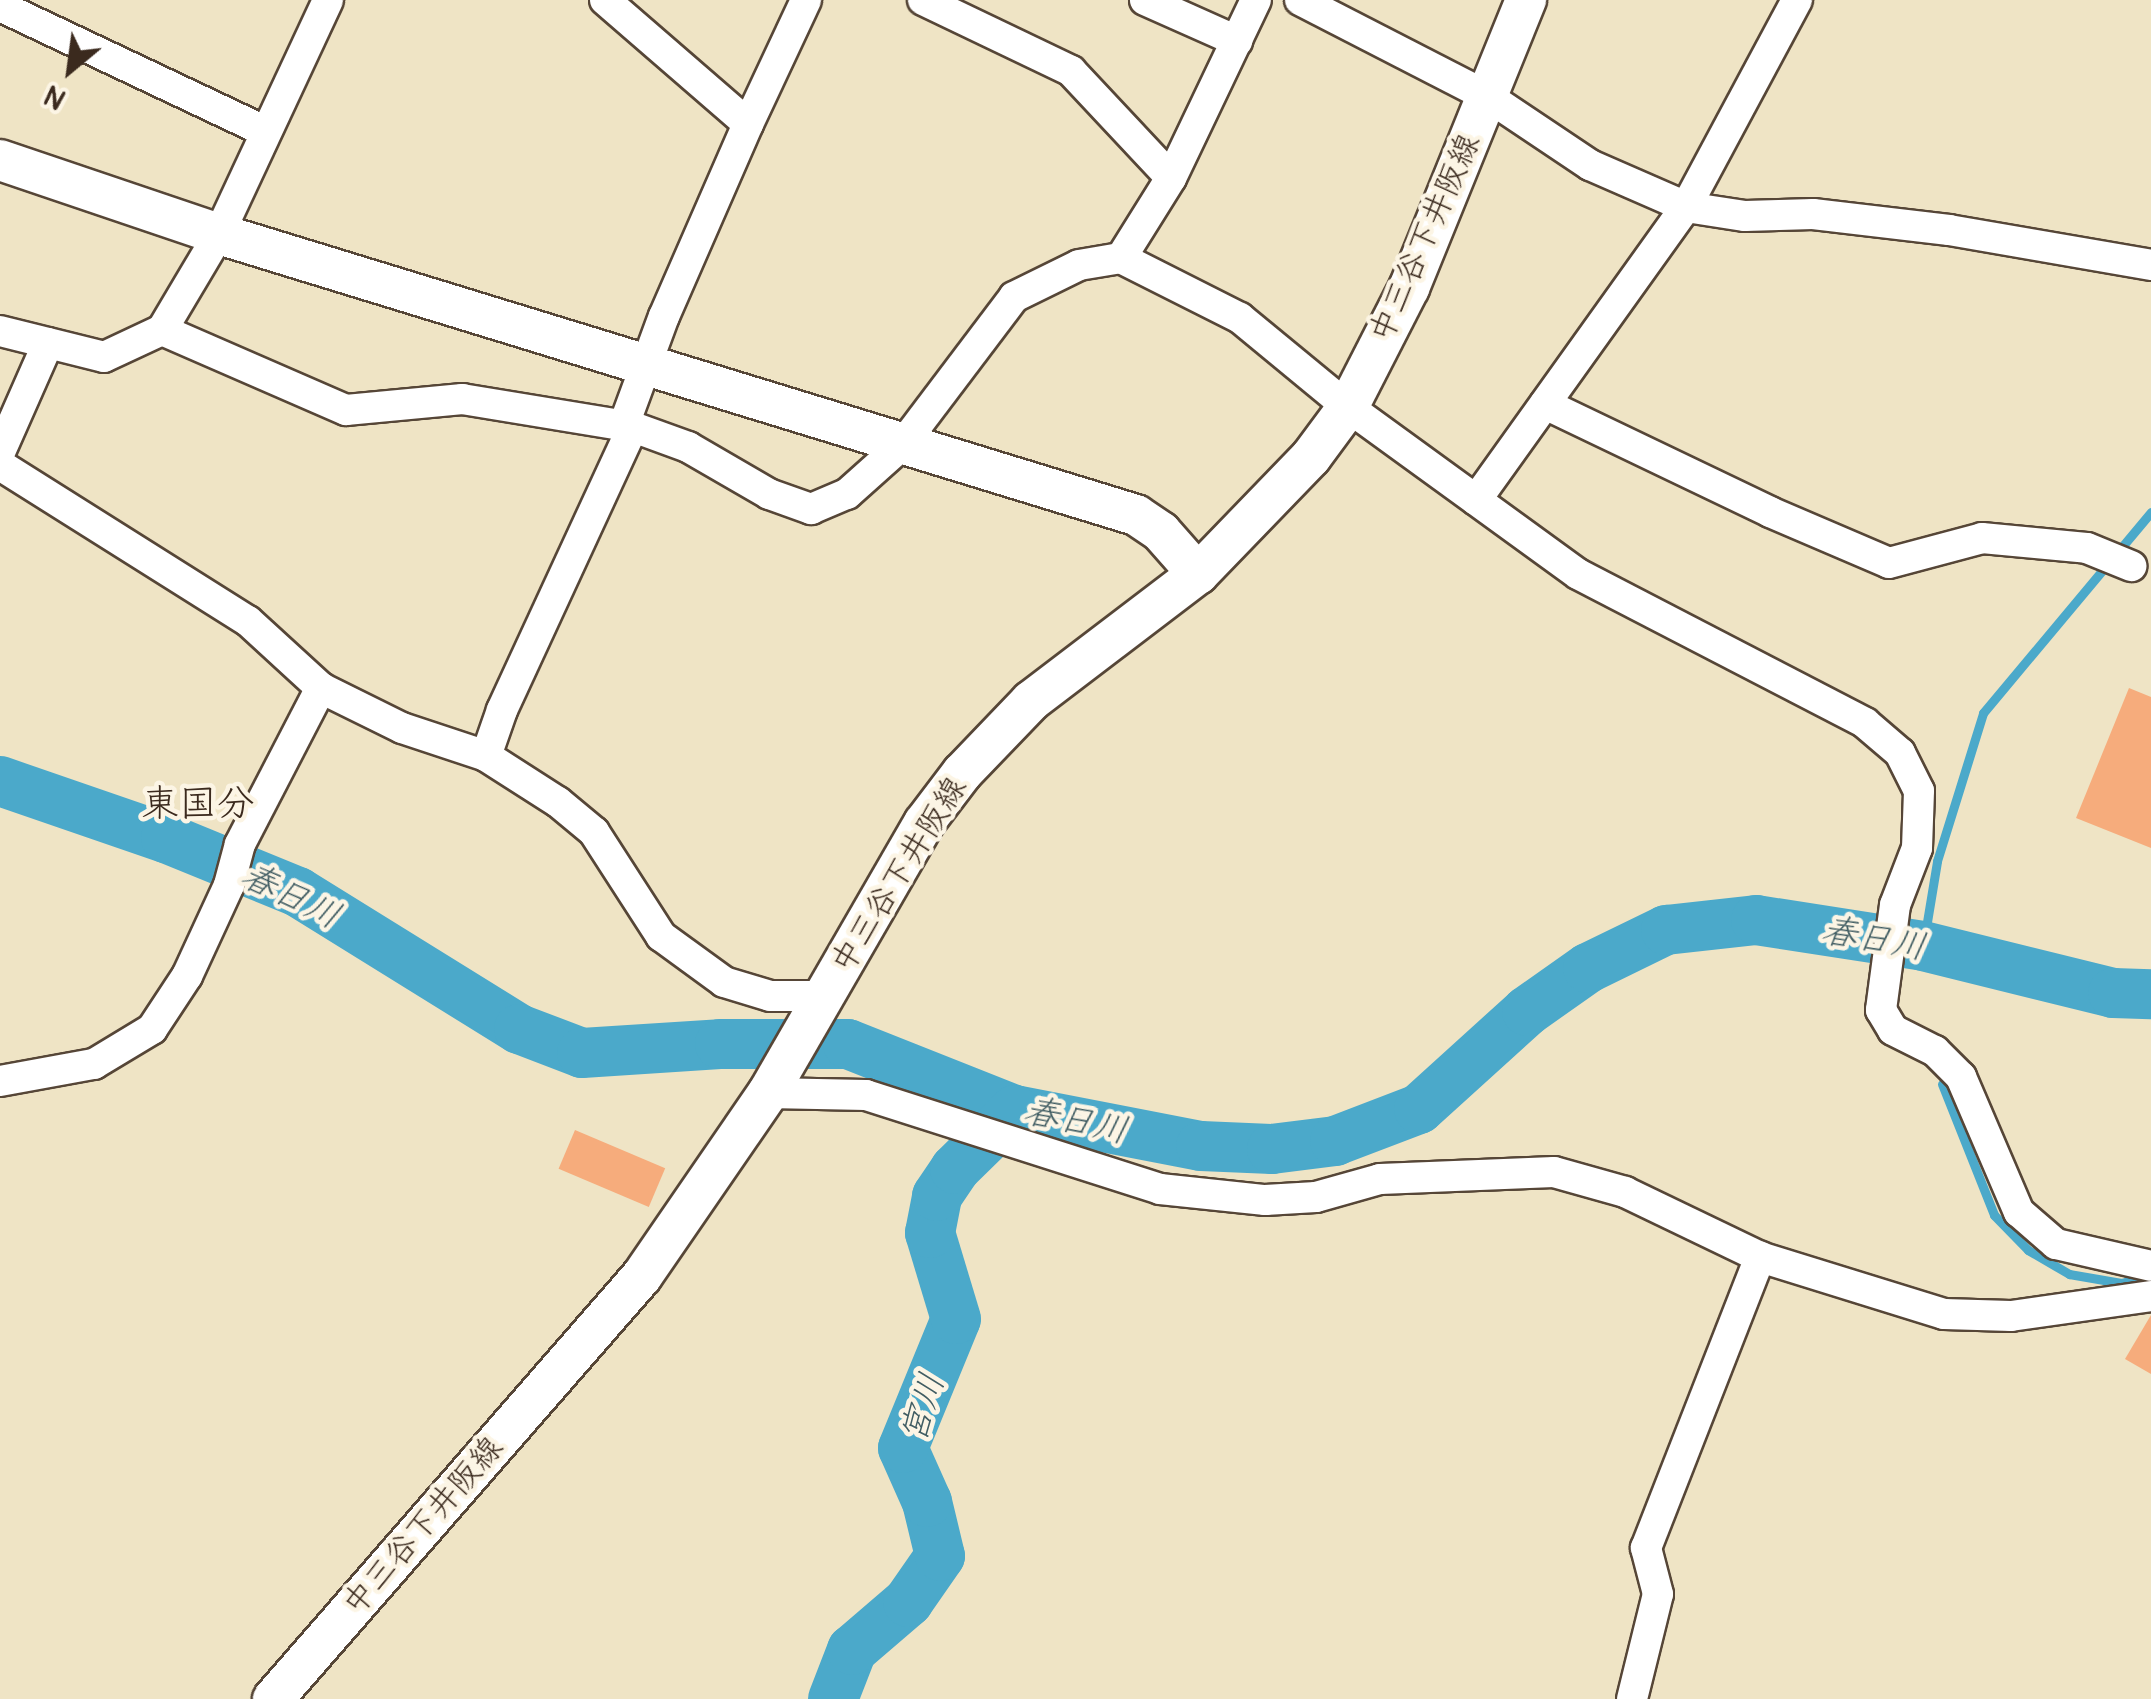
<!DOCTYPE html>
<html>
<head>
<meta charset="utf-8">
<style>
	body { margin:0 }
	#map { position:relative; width:2151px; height:1699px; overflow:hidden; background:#efe4c5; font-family:Pangolin,"Klee One",sans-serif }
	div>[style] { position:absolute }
	.stream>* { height:9px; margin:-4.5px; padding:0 4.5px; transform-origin:4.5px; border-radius:4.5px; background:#4ba9ca }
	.river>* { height:50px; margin:-25px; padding:0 25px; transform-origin:25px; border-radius:25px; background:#4ba9ca }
	.building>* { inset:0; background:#f6ac7c; transform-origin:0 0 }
	.roads { filter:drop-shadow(2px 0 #564637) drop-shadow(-2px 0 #564637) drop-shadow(0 2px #564637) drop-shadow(0 -2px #564637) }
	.street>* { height:30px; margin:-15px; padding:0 15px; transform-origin:15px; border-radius:15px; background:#fff }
	.secondary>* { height:40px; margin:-20px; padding:0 20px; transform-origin:20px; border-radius:20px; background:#fff }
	span { translate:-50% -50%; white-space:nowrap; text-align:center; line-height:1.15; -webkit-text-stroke:9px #fcf5e5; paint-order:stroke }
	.street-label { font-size:32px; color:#3b2a1e }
	.water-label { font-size:35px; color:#415d63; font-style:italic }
	.quarter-label { font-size:38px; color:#3b2a1e }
	.north { position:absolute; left:20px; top:20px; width:100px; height:100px; -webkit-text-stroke:8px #fcf5e5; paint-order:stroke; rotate:209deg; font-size:28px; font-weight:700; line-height:40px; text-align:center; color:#3b2a1e }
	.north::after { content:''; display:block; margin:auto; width:35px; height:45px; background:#3b2a1e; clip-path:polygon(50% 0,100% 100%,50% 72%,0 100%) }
</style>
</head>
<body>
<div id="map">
	<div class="stream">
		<div style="left:1923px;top:946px;width:86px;rotate:-80.6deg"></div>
		<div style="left:1937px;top:861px;width:155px;rotate:-72.7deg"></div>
		<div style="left:1983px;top:713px;width:262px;rotate:-50.1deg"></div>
		<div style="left:1942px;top:1084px;width:141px;rotate:68.3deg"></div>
		<div style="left:1994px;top:1215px;width:49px;rotate:45.8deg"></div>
		<div style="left:2028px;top:1250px;width:48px;rotate:30.3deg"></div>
		<div style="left:2069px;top:1274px;width:53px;rotate:9.8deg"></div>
		<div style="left:2121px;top:1283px;width:28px;rotate:-15deg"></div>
	</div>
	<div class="river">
		<div style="left:0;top:781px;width:176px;rotate:19deg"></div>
		<div style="left:166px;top:838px;width:143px;rotate:22.2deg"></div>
		<div style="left:298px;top:892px;width:260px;rotate:31.8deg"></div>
		<div style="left:519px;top:1029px;width:67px;rotate:20.9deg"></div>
		<div style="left:582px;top:1053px;width:138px;rotate:-3.7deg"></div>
		<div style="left:720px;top:1044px;width:128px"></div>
		<div style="left:848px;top:1044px;width:180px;rotate:21.6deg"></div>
		<div style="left:1015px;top:1110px;width:189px;rotate:11deg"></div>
		<div style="left:1201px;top:1146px;width:71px;rotate:2.4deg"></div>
		<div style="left:1272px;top:1149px;width:64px;rotate:-7.2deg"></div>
		<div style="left:1335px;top:1141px;width:90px;rotate:-20.9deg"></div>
		<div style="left:1419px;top:1109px;width:146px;rotate:-42.2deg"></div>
		<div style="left:1527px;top:1011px;width:75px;rotate:-35.2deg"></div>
		<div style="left:1588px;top:968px;width:87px;rotate:-26deg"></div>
		<div style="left:1666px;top:930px;width:91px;rotate:-6.3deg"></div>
		<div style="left:1756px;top:920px;width:169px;rotate:8.8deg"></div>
		<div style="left:1923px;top:946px;width:196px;rotate:13.9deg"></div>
		<div style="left:2113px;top:993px;width:38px;rotate:2deg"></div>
		<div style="left:833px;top:1699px;width:53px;rotate:-68.8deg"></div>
		<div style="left:852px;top:1650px;width:74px;rotate:-40.6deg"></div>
		<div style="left:908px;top:1602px;width:56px;rotate:-55.2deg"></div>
		<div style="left:940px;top:1556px;width:56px;rotate:-103.5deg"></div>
		<div style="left:927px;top:1502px;width:59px;rotate:-114deg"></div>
		<div style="left:903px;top:1448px;width:139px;rotate:-67.7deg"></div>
		<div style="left:956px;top:1319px;width:90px;rotate:-106.8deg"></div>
		<div style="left:930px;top:1233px;width:38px;rotate:-79deg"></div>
		<div style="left:937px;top:1196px;width:32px;rotate:-56deg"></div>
		<div style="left:955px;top:1169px;width:84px;rotate:-44.5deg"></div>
	</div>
	<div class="building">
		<div style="clip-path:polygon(2129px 688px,2151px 697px,2151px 848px,2076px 818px)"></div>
		<div style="left:575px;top:1130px;width:98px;height:42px;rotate:23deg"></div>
		<div style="clip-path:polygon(2151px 1315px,2151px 1374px,2125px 1359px)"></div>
	</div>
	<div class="roads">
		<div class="street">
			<div style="left:605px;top:0;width:189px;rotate:40.9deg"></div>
			<div style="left:748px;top:124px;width:210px;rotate:113.6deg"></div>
			<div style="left:664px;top:316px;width:116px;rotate:110.2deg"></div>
			<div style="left:923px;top:0;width:164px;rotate:25.6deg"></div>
			<div style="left:1071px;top:71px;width:146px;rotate:46.9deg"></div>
			<div style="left:1145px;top:0;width:101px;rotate:24deg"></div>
			<div style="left:1300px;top:0;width:210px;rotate:27.2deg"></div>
			<div style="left:1487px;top:96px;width:124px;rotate:33.8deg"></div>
			<div style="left:1590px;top:165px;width:105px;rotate:23.6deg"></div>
			<div style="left:1686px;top:207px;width:60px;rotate:8.7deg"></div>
			<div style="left:1745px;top:216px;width:68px;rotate:-1.7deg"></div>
			<div style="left:1813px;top:214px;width:137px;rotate:6.7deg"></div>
			<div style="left:1949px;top:230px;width:205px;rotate:9.8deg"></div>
			<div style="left:0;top:6px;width:292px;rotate:25.3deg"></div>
			<div style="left:748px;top:124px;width:137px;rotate:-64.9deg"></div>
			<div style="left:1121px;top:258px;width:94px;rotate:-58deg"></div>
			<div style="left:1171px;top:178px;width:197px;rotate:-64.5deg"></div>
			<div style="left:162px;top:330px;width:201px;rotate:23.5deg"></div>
			<div style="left:346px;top:410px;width:117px;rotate:-5.4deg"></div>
			<div style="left:462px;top:399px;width:173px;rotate:9.3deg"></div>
			<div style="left:633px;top:427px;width:59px;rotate:20deg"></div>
			<div style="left:688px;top:447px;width:94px;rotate:30.1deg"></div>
			<div style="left:769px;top:494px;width:45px;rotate:19.7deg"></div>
			<div style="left:811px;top:509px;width:39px;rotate:-23deg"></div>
			<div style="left:847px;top:494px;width:75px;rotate:-41.8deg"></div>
			<div style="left:903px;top:444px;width:184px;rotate:-52.9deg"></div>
			<div style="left:1014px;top:297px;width:72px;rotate:-26.2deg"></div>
			<div style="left:1079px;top:265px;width:43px;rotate:-9.5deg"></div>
			<div style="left:1121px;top:258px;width:133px;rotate:26.8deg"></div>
			<div style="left:1240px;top:318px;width:140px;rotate:39.5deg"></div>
			<div style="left:1348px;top:407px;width:284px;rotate:36deg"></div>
			<div style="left:1578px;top:574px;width:323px;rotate:27.4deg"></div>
			<div style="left:1865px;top:723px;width:46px;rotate:40.6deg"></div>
			<div style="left:1900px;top:753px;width:42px;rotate:63.4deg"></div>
			<div style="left:1919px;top:791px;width:57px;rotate:92deg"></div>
			<div style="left:1917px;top:848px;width:61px;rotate:111.1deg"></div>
			<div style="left:1895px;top:905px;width:106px;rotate:97.6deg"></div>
			<div style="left:1881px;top:1010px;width:23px;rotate:59deg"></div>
			<div style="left:1893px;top:1030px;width:47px;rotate:26.6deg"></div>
			<div style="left:1935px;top:1051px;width:37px;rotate:45deg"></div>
			<div style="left:1961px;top:1077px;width:147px;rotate:66.8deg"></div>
			<div style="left:2019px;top:1212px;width:49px;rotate:40.9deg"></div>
			<div style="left:2056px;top:1244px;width:98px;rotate:13deg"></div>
			<div style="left:0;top:331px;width:107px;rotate:14deg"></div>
			<div style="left:104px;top:357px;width:64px;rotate:-25deg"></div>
			<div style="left:162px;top:330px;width:112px;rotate:-59.3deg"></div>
			<div style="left:219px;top:234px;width:258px;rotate:-65deg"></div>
			<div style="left:1545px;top:404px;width:250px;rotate:25.6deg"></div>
			<div style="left:1770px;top:512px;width:129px;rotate:23.2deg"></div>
			<div style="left:1889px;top:563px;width:96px;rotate:-15deg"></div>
			<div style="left:1982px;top:538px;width:105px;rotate:5.4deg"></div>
			<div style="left:2087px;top:548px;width:48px;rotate:22.2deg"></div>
			<div style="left:0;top:452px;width:119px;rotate:-66.2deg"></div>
			<div style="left:0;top:465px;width:293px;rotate:32.2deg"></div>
			<div style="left:248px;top:621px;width:99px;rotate:42.5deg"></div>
			<div style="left:321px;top:688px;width:90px;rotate:26.3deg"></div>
			<div style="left:402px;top:728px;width:89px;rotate:18.4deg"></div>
			<div style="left:486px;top:756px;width:85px;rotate:32.6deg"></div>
			<div style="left:558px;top:802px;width:47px;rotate:39.8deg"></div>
			<div style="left:594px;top:832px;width:124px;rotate:57.2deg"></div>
			<div style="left:661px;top:936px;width:78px;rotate:36.1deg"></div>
			<div style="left:724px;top:982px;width:48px;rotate:16.9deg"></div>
			<div style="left:770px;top:996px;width:54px"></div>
			<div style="left:1476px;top:500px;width:360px;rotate:-54.4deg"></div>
			<div style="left:1686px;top:207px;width:235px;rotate:-61.8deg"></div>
			<div style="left:486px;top:756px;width:49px;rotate:-70.8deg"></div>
			<div style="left:502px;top:710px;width:312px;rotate:-65.2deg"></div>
			<div style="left:0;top:1081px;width:96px;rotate:-10.3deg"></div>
			<div style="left:94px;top:1064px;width:68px;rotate:-31.1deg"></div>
			<div style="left:152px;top:1029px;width:64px;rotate:-56.6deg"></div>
			<div style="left:187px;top:976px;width:100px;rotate:-65.2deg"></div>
			<div style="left:229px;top:885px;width:42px;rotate:-75deg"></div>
			<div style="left:240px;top:844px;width:176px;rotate:-62.6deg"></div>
			<div style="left:768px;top:1093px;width:98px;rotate:1.2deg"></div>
			<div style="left:866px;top:1095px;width:309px;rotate:17.7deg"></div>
			<div style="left:1160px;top:1189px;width:106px;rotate:6deg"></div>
			<div style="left:1265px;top:1200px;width:51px;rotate:-3.4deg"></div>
			<div style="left:1316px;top:1197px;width:66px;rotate:-15.7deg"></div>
			<div style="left:1380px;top:1179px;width:174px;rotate:-2.3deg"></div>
			<div style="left:1554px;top:1172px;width:74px;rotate:15.7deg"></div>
			<div style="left:1625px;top:1192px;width:150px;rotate:25.7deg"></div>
			<div style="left:1760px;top:1257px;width:193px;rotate:17.2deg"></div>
			<div style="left:1944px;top:1314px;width:67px;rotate:1.7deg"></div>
			<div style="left:2011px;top:1316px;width:141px;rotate:-8.1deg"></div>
			<div style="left:1632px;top:1699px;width:108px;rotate:-76.1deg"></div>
			<div style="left:1658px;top:1594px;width:48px;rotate:-104.6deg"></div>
			<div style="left:1646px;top:1548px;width:313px;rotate:-68.6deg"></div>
		</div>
		<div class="secondary">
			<div style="left:0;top:160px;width:231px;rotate:18.7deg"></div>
			<div style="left:219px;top:234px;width:959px;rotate:17.04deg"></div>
			<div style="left:1136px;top:515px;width:30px;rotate:34deg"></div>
			<div style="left:1161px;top:532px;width:56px;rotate:48.6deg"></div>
			<div style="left:273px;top:1699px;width:561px;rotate:-48.9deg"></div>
			<div style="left:642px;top:1276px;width:222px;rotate:-55.5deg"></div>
			<div style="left:768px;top:1093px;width:312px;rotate:-60deg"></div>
			<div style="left:924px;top:823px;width:63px;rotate:-52.8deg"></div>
			<div style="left:962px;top:773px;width:100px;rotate:-46.2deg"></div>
			<div style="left:1031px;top:701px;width:210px;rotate:-37.3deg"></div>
			<div style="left:1198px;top:574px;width:163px;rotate:-46deg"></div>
			<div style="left:1311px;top:457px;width:62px;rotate:-53.5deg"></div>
			<div style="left:1348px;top:407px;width:134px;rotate:-62.9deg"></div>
			<div style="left:1409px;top:288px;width:311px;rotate:-67.9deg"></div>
		</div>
	</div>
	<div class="street-label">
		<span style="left:1425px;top:238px;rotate:-66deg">中三谷下井阪線</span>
		<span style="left:899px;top:875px;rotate:-58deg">中三谷下井阪線</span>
		<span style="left:423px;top:1526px;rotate:-49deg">中三谷下井阪線</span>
	</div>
	<div class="water-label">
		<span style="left:291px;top:896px;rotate:26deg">春日川</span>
		<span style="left:1874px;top:939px;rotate:10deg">春日川</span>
		<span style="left:1076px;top:1121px;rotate:12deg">春日川</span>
		<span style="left:923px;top:1408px;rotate:-72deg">宮川</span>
	</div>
	<div class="quarter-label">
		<span style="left:198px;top:805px">東国分</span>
	</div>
	<div class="north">N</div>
</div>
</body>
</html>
